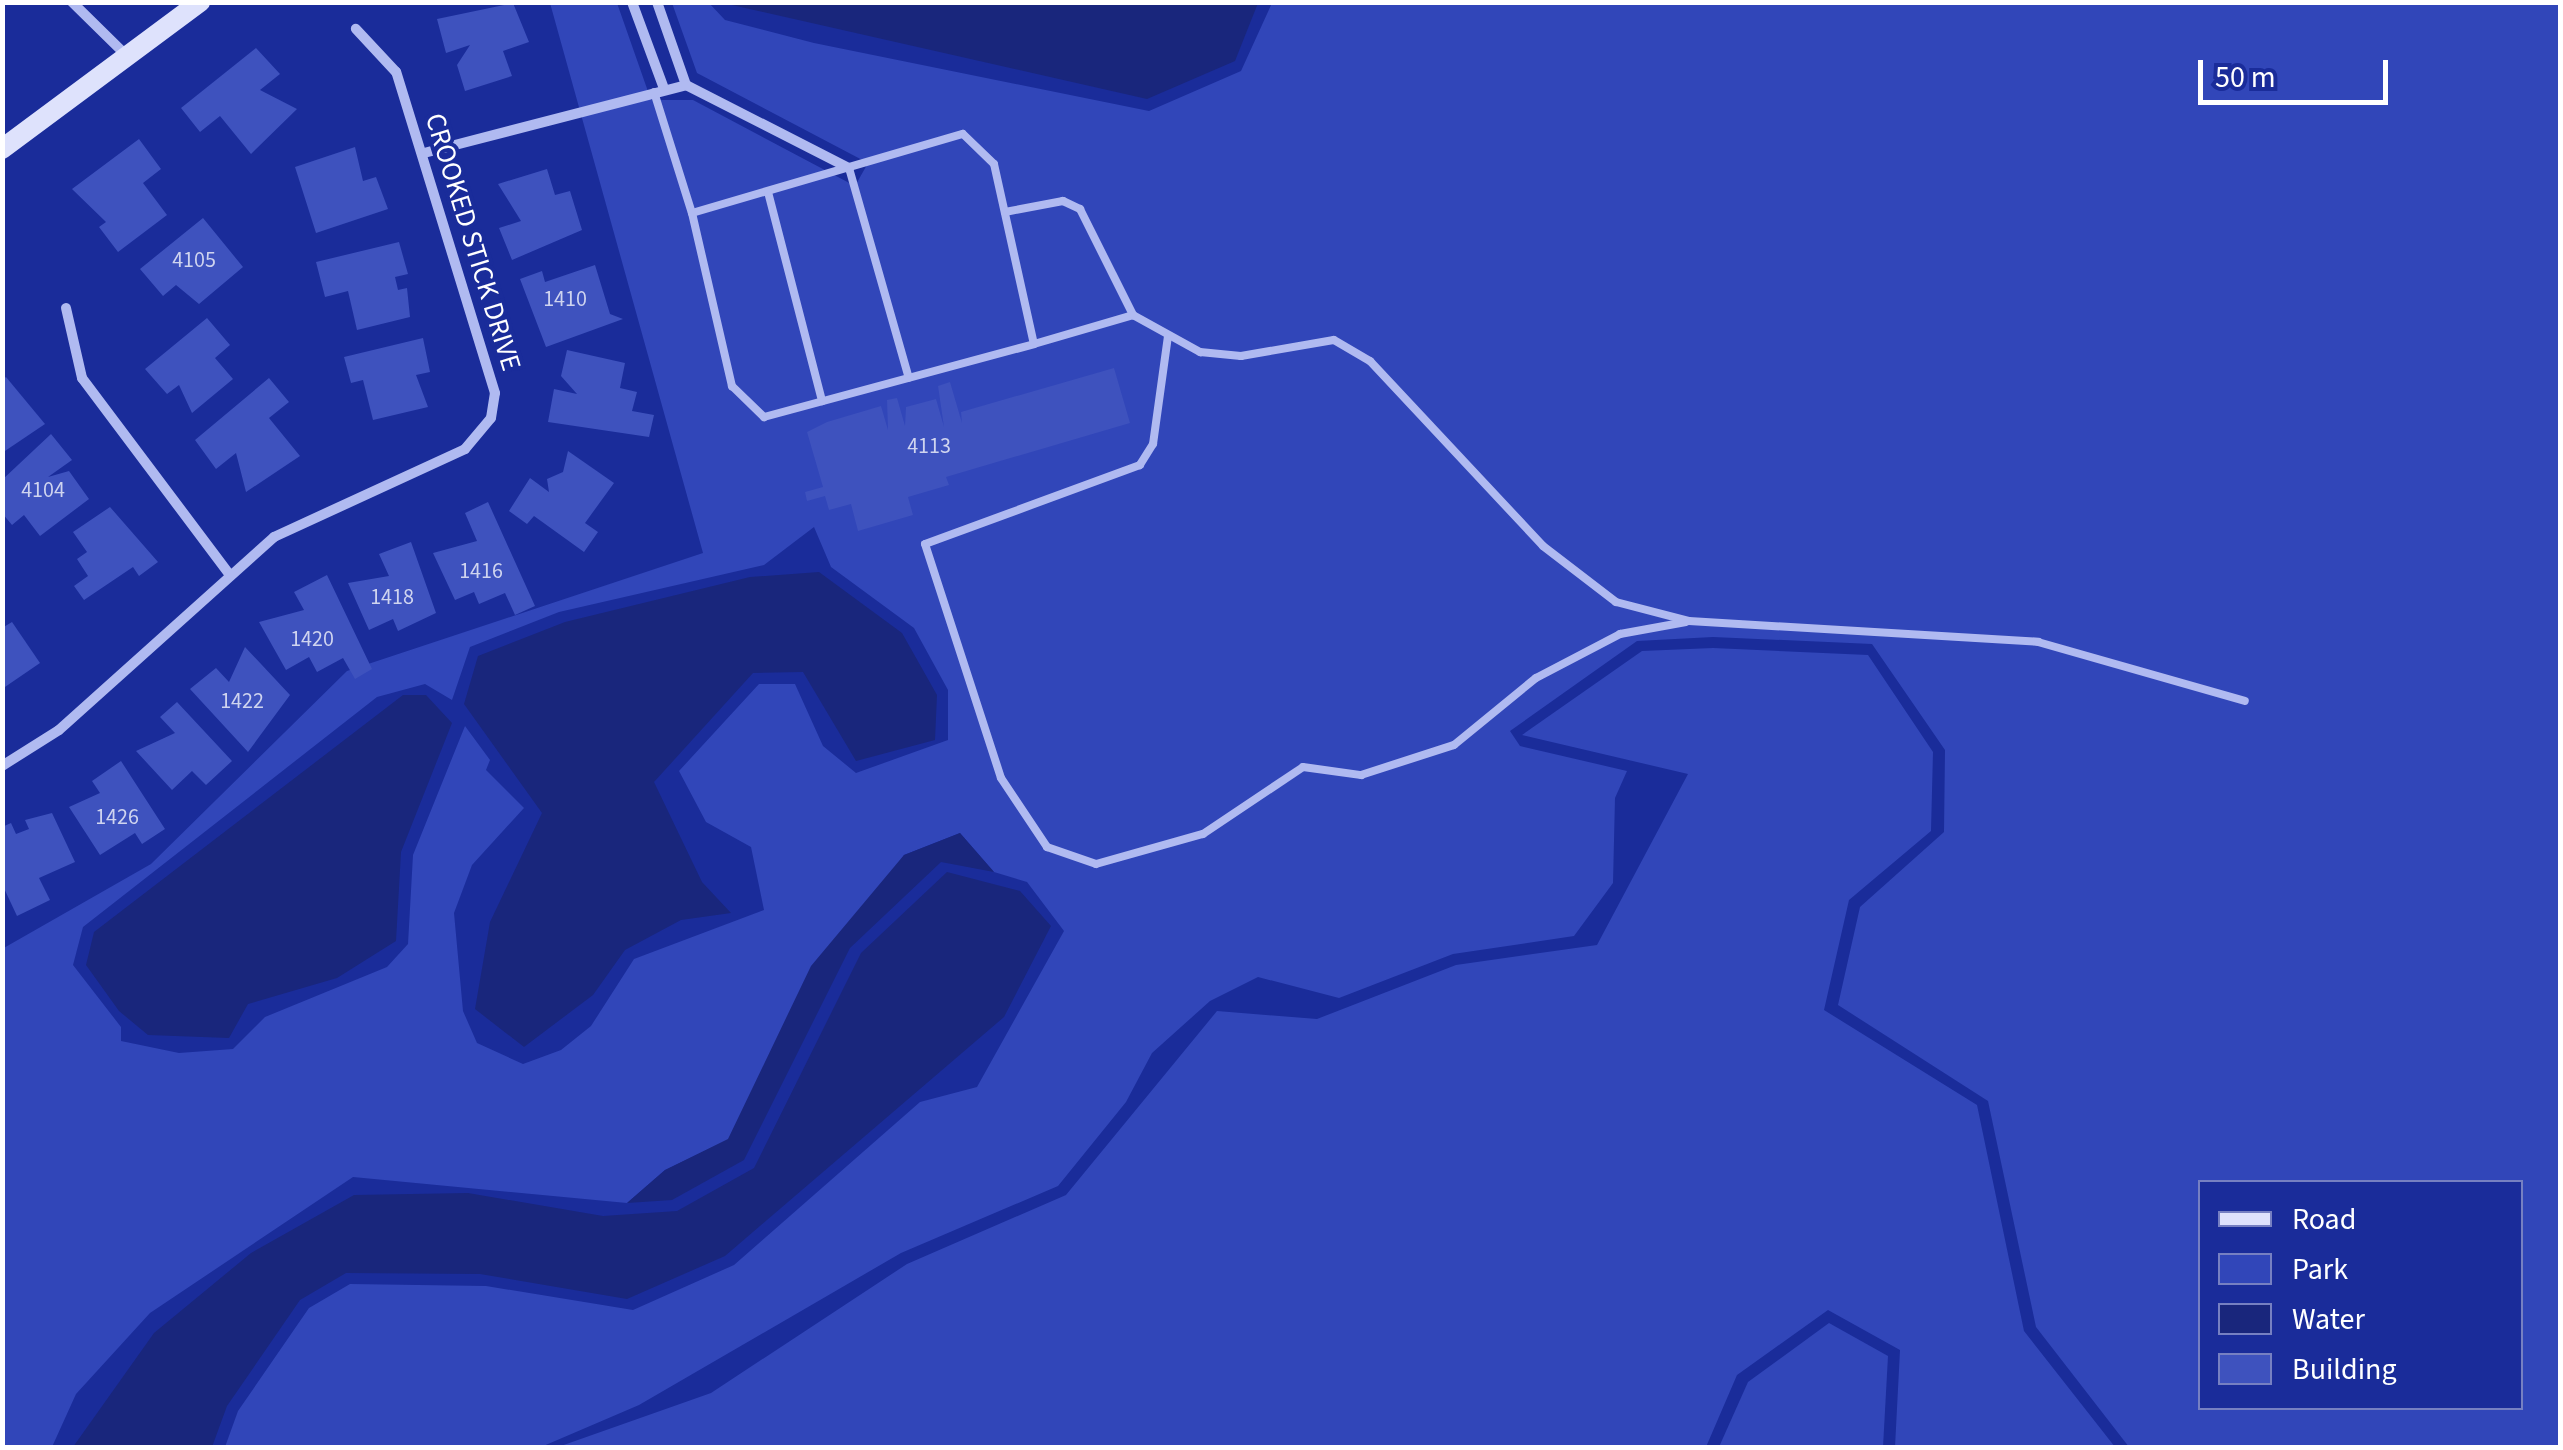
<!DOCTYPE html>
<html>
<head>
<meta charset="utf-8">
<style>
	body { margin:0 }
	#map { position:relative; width:2563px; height:1450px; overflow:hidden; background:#1a2c9a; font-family:"Source Sans 3",sans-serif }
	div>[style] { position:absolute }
	.green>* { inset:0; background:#3146b9 }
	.water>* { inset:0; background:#19267c }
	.building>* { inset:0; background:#3e52be }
	.lane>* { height:8px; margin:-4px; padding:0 4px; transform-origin:4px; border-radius:4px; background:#b0baf1 }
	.street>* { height:10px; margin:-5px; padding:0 5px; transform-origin:5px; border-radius:5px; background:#b0baf1 }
	.secondary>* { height:20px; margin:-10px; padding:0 10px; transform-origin:10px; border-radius:10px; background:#dee2fc }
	span { translate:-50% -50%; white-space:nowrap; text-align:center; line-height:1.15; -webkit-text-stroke:8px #1a2c9a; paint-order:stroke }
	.number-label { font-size:22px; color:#cfd4ef }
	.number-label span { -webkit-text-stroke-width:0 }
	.street-label { font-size:28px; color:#fff }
	.frame { position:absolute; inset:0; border:5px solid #fff; pointer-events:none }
	.legend { position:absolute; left:2198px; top:1180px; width:325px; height:230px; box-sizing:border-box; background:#1a2c9a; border:2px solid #7680c2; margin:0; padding:12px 18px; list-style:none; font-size:30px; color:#fff }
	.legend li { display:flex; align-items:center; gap:20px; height:50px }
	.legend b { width:50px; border:2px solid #7680c2 }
	.scale { position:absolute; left:2198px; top:60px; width:190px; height:45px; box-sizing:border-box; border:5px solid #fff; border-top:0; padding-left:12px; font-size:30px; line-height:35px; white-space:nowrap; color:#fff; -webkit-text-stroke:8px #1a2c9a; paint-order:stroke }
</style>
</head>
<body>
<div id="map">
	<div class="green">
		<div style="clip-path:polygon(evenodd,550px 3px,617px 3px,651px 100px,693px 100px,855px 186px,868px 163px,697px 73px,672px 3px,709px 3px,725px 20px,814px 43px,1149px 111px,1241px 71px,1272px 3px,2560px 3px,2560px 1447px,2129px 1447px,2036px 1327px,1988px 1101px,1838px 1005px,1860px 907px,1944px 832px,1945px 750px,1872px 644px,1713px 637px,1637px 641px,1510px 731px,1520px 746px,1627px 771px,1615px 798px,1613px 883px,1574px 936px,1453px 954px,1339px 998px,1258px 977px,1210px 1001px,1152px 1053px,1126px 1102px,1058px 1186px,901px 1253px,639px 1405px,541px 1447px,225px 1447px,238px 1411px,309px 1308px,350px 1284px,486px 1286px,633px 1310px,734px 1265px,920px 1102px,977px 1087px,1064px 931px,1027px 882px,994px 872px,960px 833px,904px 855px,728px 1140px,665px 1170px,627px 1203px,353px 1177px,150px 1313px,76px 1394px,52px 1447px,3px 1447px,2px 949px,151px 864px,347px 671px,703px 553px,550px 3px,814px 527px,831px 567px,914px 628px,948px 690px,948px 740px,856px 773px,823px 746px,795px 684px,759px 684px,679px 771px,706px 822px,751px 847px,764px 910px,634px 959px,591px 1026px,561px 1050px,523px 1064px,477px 1043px,463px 1011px,454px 913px,472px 865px,524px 808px,486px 770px,490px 760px,465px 726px,413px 855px,408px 944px,387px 967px,265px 1017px,233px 1049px,179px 1053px,121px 1041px,121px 1027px,73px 965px,83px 927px,377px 697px,425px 684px,452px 700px,470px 647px,559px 612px,764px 565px,814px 527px,550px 3px,2200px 1182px,2520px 1182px,2520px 1408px,2200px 1408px,2200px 1182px)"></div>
		<div style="clip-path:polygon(1713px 648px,1868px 655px,1933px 752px,1931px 831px,1849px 900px,1824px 1010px,1977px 1105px,2024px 1331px,2115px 1447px,1895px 1447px,1900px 1350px,1828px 1310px,1737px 1375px,1706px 1447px,558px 1447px,711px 1393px,907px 1264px,1066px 1195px,1217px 1011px,1317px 1019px,1456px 965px,1597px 945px,1688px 774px,1522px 735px,1642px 651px)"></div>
		<div style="clip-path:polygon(1829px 1323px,1888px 1356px,1883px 1447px,1719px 1447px,1748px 1382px)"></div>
	</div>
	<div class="water">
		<div style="clip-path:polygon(723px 3px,1258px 3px,1235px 61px,1147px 99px)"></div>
		<div style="clip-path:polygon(819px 572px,902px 633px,937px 695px,935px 740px,856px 761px,803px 672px,753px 673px,654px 782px,702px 882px,731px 913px,681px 920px,625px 950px,593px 995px,524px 1047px,475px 1009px,490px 922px,542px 813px,464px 704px,478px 656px,565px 622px,750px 577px)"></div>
		<div style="clip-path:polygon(403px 695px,426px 695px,452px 723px,401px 852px,396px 941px,337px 978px,248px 1004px,229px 1038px,148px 1035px,119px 1011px,86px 965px,94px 932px)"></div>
		<div style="clip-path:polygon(960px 833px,994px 872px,941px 862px,850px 948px,744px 1160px,672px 1200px,627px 1203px,665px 1170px,728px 1139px,811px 966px,904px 855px)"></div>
		<div style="clip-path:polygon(947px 872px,1020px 891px,1051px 926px,1004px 1017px,725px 1256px,627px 1299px,480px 1274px,346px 1273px,300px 1300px,227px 1406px,212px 1447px,73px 1447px,154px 1333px,251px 1253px,354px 1195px,468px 1193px,603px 1216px,677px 1211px,754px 1168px,861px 953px)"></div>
	</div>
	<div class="building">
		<div style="clip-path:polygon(513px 3px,529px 42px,503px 51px,512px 76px,465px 91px,457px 65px,470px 45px,446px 53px,437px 19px)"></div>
		<div style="clip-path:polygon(256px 48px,280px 74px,260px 90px,297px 109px,251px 154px,220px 116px,200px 132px,181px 108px)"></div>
		<div style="clip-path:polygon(139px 139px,161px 169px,143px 183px,167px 215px,118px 252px,99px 227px,106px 222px,72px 189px)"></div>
		<div style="clip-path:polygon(355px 147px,363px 181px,376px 177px,388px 209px,316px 233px,295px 167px)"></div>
		<div style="clip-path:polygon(547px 169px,555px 195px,570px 191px,582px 230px,512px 260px,499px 228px,521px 221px,498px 184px)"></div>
		<div style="clip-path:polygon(203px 218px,243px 267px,199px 304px,176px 285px,163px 296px,140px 269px)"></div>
		<div style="clip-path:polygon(399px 242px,408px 274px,395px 277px,398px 290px,407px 288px,410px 317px,357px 330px,348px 291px,325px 297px,316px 262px)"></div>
		<div style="clip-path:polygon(595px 265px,610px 314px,623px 319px,546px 347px,520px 279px,542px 271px,545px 282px)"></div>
		<div style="clip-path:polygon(207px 318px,230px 345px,215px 358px,233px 379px,192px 413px,179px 385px,167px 394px,145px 369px)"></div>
		<div style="clip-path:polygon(423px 338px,430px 372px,416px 375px,428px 407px,373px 420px,363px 380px,351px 383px,344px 357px)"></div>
		<div style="clip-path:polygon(567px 350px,625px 363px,620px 388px,637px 392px,632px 411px,654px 415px,649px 437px,548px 422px,554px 389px,577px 394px,561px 376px)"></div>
		<div style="clip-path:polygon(1114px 368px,1130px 423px,946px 477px,949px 485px,908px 497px,913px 515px,858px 531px,851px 504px,829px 510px,825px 496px,807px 501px,805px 492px,823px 487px,807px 432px,827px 422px,881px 406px,888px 430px,887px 400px,897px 398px,905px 426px,906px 407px,936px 399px,944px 427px,938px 386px,950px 382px,962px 423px,961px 412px)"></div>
		<div style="clip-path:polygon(6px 377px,45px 424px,2px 453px,2px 380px)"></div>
		<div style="clip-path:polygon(269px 378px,289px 402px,269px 418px,300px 456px,246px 492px,236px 453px,216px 469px,195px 440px)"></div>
		<div style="clip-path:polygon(51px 434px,72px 460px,48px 477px,69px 471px,89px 499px,40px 536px,24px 515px,12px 525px,2px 513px,2px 480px)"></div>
		<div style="clip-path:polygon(568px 451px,614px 483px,585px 523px,598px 532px,584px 552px,534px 516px,527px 524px,509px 511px,530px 478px,549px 492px,547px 479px,563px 472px)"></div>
		<div style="clip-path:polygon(488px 502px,535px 606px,515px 615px,505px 593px,479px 604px,474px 592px,455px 600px,433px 553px,477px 541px,465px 513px)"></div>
		<div style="clip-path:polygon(110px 507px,158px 562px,139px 576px,133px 567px,84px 600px,74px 586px,88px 576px,77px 559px,87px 552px,73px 532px)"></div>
		<div style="clip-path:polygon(411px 542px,436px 613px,398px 631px,393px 619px,369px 630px,348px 583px,389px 576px,379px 554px)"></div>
		<div style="clip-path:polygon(327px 575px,372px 669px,355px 679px,343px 658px,317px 672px,309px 657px,286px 670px,259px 622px,304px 610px,294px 592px)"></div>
		<div style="clip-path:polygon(12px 622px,40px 663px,2px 689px,2px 628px)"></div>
		<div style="clip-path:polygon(245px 647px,290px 695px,248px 752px,190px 689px,216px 668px,229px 682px)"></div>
		<div style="clip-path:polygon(177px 702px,232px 761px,206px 785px,192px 771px,172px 790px,136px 751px,175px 733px,160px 717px)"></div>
		<div style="clip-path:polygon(121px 761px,165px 829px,142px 844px,135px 833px,100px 855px,69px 807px,100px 793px,92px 781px)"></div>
		<div style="clip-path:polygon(52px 813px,75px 862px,39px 878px,50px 900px,17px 916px,2px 884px,2px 827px,11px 823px,16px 834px,29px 829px,25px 820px)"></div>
	</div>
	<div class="lane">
		<div style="left:654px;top:92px;width:127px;rotate:72.6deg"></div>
		<div style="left:692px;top:213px;width:282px;rotate:-16.3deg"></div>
		<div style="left:963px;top:134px;width:43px;rotate:44.1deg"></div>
		<div style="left:994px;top:164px;width:184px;rotate:77.5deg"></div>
		<div style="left:1034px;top:344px;width:103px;rotate:-16.3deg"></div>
		<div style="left:1133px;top:315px;width:77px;rotate:28.9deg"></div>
		<div style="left:1200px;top:352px;width:41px;rotate:5.6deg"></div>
		<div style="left:1241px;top:356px;width:94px;rotate:-9.8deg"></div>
		<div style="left:1334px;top:340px;width:42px;rotate:30.3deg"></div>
		<div style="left:1370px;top:361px;width:253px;rotate:46.9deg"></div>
		<div style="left:1543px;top:546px;width:92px;rotate:37.5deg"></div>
		<div style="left:1616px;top:602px;width:75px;rotate:14.6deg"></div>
		<div style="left:1689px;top:621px;width:350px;rotate:3.4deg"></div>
		<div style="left:2038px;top:642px;width:215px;rotate:15.9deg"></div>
		<div style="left:849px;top:168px;width:218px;rotate:74.1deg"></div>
		<div style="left:768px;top:192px;width:216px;rotate:75.5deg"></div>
		<div style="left:1005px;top:212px;width:59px;rotate:-10.7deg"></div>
		<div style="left:1063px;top:201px;width:19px;rotate:25deg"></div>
		<div style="left:1080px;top:209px;width:119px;rotate:63.4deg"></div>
		<div style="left:692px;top:213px;width:178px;rotate:77deg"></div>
		<div style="left:732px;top:386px;width:45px;rotate:44.1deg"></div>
		<div style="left:764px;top:417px;width:280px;rotate:-15.1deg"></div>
		<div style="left:1168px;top:336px;width:109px;rotate:97.9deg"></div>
		<div style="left:1153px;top:444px;width:25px;rotate:122deg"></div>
		<div style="left:1140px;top:465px;width:229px;rotate:159.8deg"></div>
		<div style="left:925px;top:544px;width:246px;rotate:72deg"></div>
		<div style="left:1001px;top:778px;width:83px;rotate:56.3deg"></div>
		<div style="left:1047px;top:847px;width:52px;rotate:19.1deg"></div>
		<div style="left:1096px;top:864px;width:111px;rotate:-15.7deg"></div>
		<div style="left:1203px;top:834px;width:120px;rotate:-33.8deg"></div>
		<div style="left:1303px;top:767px;width:59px;rotate:7.9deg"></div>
		<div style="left:1361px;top:775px;width:98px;rotate:-17.9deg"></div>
		<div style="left:1454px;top:745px;width:106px;rotate:-39.3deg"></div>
		<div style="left:1536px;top:678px;width:95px;rotate:-27.6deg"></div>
		<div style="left:1620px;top:634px;width:67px;rotate:-10.3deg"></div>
	</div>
	<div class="street">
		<div style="left:72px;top:2px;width:76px;rotate:44.5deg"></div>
		<div style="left:632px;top:2px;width:90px;rotate:69.7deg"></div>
		<div style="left:657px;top:2px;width:88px;rotate:70.7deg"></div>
		<div style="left:424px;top:153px;width:271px;rotate:-14.5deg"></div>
		<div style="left:686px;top:85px;width:183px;rotate:27deg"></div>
		<div style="left:66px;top:308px;width:72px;rotate:77.1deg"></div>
		<div style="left:82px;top:378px;width:246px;rotate:53.1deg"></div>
		<div style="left:2px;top:766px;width:67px;rotate:-32.3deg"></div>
		<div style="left:59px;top:730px;width:289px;rotate:-41.9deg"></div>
		<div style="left:274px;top:537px;width:210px;rotate:-24.7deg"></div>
		<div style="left:465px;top:449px;width:40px;rotate:-50deg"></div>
		<div style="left:491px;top:418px;width:25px;rotate:-81deg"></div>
		<div style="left:495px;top:393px;width:336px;rotate:-107.1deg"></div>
		<div style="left:396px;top:72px;width:59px;rotate:-132.9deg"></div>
	</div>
	<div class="secondary">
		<div style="left:2px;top:149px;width:247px;rotate:-36.6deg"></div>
	</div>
	<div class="number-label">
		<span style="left:194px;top:261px">4105</span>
		<span style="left:565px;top:300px">1410</span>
		<span style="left:929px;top:447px">4113</span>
		<span style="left:43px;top:491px">4104</span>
		<span style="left:481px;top:572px">1416</span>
		<span style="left:392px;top:598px">1418</span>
		<span style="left:312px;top:640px">1420</span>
		<span style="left:242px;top:702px">1422</span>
		<span style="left:117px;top:818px">1426</span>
	</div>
	<div class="street-label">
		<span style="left:473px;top:242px;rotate:73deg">CROOKED STICK DRIVE</span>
	</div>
	<div class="frame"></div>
	<ul class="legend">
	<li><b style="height:12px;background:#dee2fc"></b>Road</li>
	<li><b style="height:28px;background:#3146b9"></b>Park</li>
	<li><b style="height:28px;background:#19267c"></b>Water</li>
	<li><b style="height:28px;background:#3e52be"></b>Building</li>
	</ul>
	<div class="scale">50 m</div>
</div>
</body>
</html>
